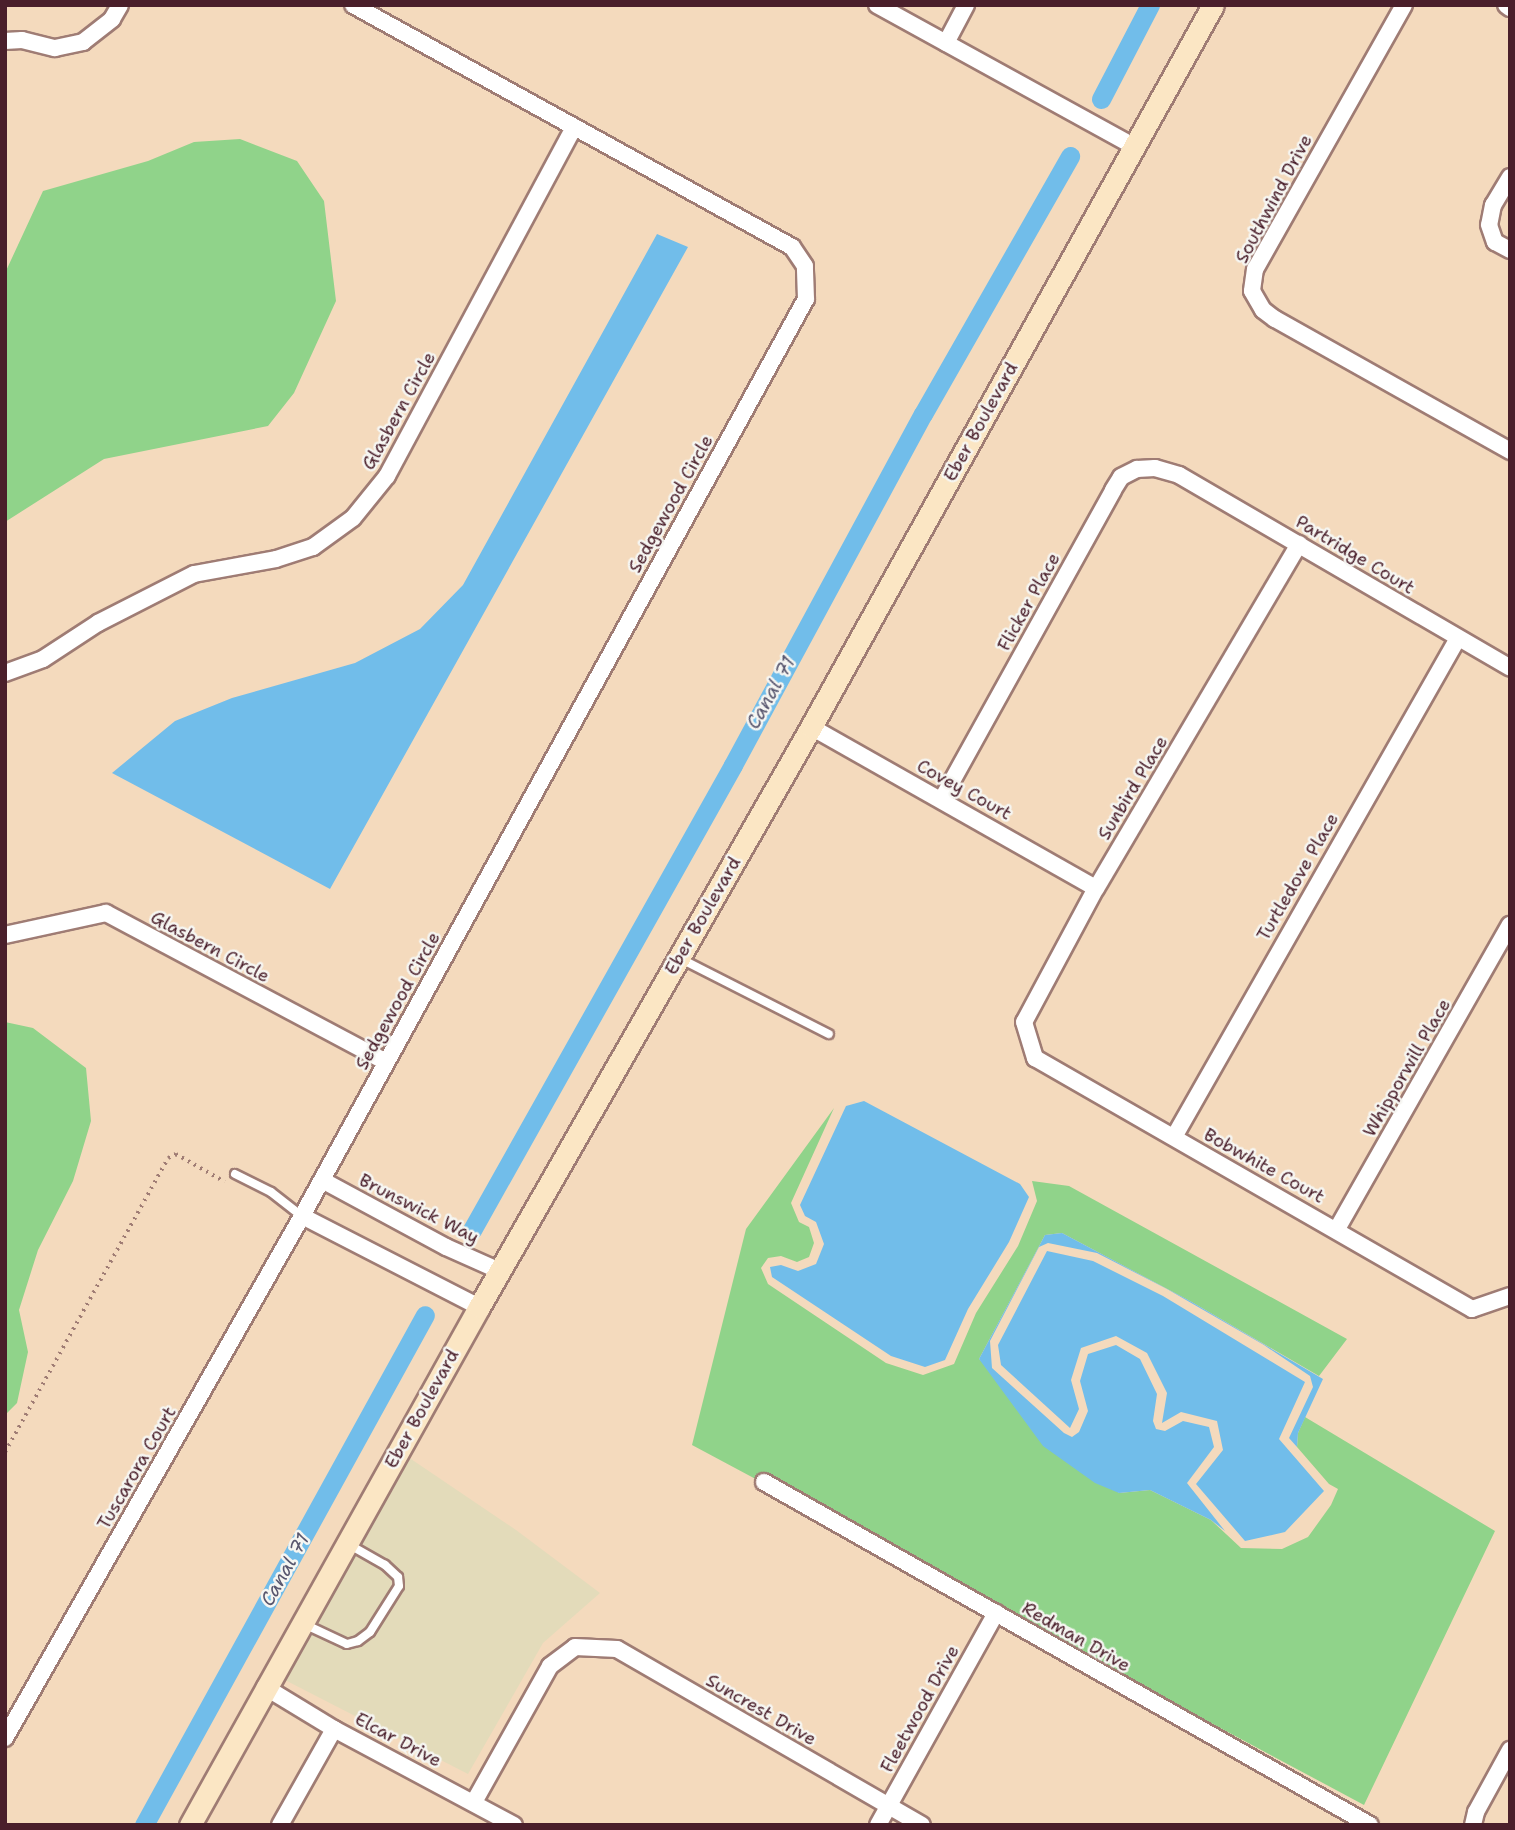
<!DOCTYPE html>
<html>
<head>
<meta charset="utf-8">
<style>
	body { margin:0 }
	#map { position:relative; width:1515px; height:1830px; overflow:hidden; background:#f4dabd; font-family:"Shantell Sans",sans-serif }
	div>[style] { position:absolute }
	.built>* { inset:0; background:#e3dbba }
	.green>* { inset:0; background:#90d38a }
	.water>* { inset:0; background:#71bdea }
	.canal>* { height:19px; margin:-9.5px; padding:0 9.5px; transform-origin:9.5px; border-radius:9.5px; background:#71bdea }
	.path>* { height:3.5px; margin-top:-1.75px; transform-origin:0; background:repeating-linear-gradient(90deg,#9f7c74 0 2px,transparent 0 7px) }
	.roads { filter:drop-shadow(2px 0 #9f7c74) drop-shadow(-2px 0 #9f7c74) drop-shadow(0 2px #9f7c74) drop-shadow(0 -2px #9f7c74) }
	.lane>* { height:8px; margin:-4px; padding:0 4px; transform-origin:4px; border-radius:4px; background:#fff }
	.street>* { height:16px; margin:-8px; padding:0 8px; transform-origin:8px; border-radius:8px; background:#fff }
	.secondary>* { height:21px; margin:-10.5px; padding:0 10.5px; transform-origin:10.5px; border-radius:10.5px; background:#fbe6c4 }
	span { translate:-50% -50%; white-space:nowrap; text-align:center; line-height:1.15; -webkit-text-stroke:5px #f6f6f2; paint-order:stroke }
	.street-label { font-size:18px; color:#4a1f2b }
	.water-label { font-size:19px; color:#58566e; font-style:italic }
	.frame { position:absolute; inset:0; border:7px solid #4a1f2b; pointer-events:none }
</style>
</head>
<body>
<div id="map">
	<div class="built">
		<div style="clip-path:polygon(408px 1457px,516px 1530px,600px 1593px,543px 1643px,468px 1774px,283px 1679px)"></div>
	</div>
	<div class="green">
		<div style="clip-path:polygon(240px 139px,297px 161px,324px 201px,336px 301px,294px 393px,268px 426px,104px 459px,5px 522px,5px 273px,43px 191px,148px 161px,194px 142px)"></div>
		<div style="clip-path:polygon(5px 1022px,33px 1028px,86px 1068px,91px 1121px,73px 1181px,38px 1250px,19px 1310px,28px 1352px,17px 1403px,5px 1415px)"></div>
		<div style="clip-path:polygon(834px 1108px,791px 1203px,799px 1222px,809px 1227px,814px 1243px,809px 1257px,797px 1262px,781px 1256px,768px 1258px,761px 1268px,768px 1284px,886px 1363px,923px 1375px,954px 1364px,976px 1313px,1018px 1246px,1037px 1201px,1032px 1181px,1069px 1186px,1347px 1339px,1319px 1376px,1190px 1301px,1062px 1233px,1045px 1235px,979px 1359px,1119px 1493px,1150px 1490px,1211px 1520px,1241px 1548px,1282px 1549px,1308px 1537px,1331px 1505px,1338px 1489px,1329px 1484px,1297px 1447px,1298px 1433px,1305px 1417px,1495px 1531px,1364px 1805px,692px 1445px,746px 1229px)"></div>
	</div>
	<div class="water">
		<div style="clip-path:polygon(657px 234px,688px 247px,330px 889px,112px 773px,175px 721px,232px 698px,355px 663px,420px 629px,463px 585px)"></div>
		<div style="clip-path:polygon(864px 1101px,1020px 1184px,1029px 1197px,1009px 1242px,968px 1309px,945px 1360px,925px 1367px,891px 1356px,772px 1277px,770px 1267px,781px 1265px,798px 1271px,816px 1264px,824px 1244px,816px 1222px,805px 1216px,800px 1205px,846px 1106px)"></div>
		<div style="clip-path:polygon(1062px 1233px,1190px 1301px,1323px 1379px,1298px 1433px,1297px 1447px,1289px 1438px,1313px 1387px,1310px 1376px,1264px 1345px,1167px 1289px,1097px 1253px,1048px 1243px,1039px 1247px,990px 1341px,992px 1368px,1064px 1433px,1072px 1437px,1079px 1432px,1088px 1411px,1080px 1381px,1088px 1354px,1116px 1345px,1140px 1359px,1157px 1394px,1153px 1421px,1156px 1429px,1165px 1431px,1183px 1421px,1209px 1427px,1214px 1447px,1187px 1483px,1225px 1531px,1211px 1520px,1150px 1490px,1119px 1493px,1095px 1483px,1043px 1446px,979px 1359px,1045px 1235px)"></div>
		<div style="clip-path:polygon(1047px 1251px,1093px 1261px,1163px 1296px,1305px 1382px,1279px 1439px,1324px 1491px,1285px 1532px,1245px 1541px,1196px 1484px,1223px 1450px,1217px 1421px,1181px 1412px,1162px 1423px,1167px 1393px,1147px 1353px,1116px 1336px,1081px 1348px,1071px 1380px,1079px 1409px,1070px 1428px,1001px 1365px,998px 1345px)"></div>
	</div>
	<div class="canal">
		<div style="left:1101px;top:99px;width:106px;rotate:-62.5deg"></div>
		<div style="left:472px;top:1230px;width:533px;rotate:-60.69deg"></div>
		<div style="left:733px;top:765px;width:399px;rotate:-61.6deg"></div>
		<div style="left:923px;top:414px;width:297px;rotate:-60.3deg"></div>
		<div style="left:144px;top:1825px;width:582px;rotate:-61.15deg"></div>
	</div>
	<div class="path">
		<div style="left:5px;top:1452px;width:336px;rotate:-61deg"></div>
		<div style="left:168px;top:1158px;width:9px;rotate:-27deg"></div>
		<div style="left:176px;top:1154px;width:56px;rotate:29.7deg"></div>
	</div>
	<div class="roads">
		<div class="lane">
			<div style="left:679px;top:958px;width:168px;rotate:26.9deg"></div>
			<div style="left:235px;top:1174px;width:40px;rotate:26.6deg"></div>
			<div style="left:271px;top:1192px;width:39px;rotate:38deg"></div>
			<div style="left:304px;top:1624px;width:47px;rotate:24.9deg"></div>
			<div style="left:347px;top:1644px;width:11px;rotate:-15deg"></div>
			<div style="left:358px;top:1641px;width:15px;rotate:-37deg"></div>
			<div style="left:370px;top:1632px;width:54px;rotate:-57.8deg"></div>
			<div style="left:399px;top:1586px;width:9px;rotate:-96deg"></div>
			<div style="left:398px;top:1577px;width:18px;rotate:-137deg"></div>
			<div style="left:385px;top:1565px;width:43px;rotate:-150.4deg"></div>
		</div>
		<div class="street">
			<div style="left:877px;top:5px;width:294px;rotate:28.8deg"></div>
			<div style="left:1404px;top:5px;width:303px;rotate:119.4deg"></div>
			<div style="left:1255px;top:269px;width:22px;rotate:98deg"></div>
			<div style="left:1252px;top:291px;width:22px;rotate:60deg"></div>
			<div style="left:1263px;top:310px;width:15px;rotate:37deg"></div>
			<div style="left:1275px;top:319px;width:270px;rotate:29.3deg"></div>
			<div style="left:1506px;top:5px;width:5px;rotate:37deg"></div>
			<div style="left:5px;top:41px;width:17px;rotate:-3deg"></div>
			<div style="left:22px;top:40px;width:34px;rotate:14deg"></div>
			<div style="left:55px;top:48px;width:29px;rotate:-12deg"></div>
			<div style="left:83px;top:42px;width:37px;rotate:-38deg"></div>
			<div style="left:112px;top:19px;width:16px;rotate:-60deg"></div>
			<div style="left:946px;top:43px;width:43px;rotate:-62.2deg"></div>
			<div style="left:1510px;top:177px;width:33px;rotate:121deg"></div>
			<div style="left:1493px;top:205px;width:20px;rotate:101deg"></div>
			<div style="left:1489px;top:225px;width:18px;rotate:71deg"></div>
			<div style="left:1495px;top:242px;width:17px;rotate:28deg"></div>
			<div style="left:1299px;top:544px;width:399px;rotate:120.5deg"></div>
			<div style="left:1096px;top:888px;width:152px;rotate:118.2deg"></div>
			<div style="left:1024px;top:1022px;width:38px;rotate:73deg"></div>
			<div style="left:1035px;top:1058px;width:504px;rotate:29.87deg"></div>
			<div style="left:1472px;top:1309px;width:40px;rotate:-18.9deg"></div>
			<div style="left:5px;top:673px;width:40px;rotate:-20.2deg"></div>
			<div style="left:43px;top:659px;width:66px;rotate:-33.2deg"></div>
			<div style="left:98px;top:623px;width:108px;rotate:-27deg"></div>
			<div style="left:194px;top:574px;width:83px;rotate:-10.4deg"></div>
			<div style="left:276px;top:559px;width:39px;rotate:-18deg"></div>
			<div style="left:313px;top:547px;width:49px;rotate:-35.9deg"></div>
			<div style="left:353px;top:518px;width:54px;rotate:-51deg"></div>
			<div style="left:387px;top:476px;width:396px;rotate:-61.8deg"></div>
			<div style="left:811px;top:727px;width:327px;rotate:29.5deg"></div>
			<div style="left:942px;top:799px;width:353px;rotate:-61deg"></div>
			<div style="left:1113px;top:490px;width:15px;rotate:-58deg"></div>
			<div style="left:1121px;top:477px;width:18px;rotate:-27deg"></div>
			<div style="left:1137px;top:469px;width:18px;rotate:-3deg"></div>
			<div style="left:1155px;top:468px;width:25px;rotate:16deg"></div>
			<div style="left:1179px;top:475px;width:383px;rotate:30.2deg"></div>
			<div style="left:5px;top:935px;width:103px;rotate:-12.3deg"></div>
			<div style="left:106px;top:913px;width:317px;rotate:28deg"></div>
			<div style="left:1174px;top:1137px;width:574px;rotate:-60.35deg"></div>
			<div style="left:322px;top:1180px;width:141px;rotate:28.4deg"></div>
			<div style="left:446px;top:1247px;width:59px;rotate:24deg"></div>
			<div style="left:302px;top:1216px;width:199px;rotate:27.2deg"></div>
			<div style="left:1337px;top:1229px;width:350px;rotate:-60.4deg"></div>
			<div style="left:764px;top:1482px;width:696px;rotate:29.51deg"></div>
			<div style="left:265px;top:1687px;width:81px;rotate:31.3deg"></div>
			<div style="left:334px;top:1729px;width:204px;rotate:28.1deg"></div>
			<div style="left:5px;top:1738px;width:601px;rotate:-60.36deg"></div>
			<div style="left:302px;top:1216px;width:1046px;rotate:-61.21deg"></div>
			<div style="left:806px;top:299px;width:33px;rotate:-92deg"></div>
			<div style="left:805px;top:266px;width:23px;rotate:-124deg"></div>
			<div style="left:792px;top:247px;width:501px;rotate:-151.13deg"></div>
			<div style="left:474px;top:1802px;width:156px;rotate:-60.8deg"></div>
			<div style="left:550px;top:1666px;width:31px;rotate:-37deg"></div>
			<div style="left:575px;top:1647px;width:42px;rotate:2.7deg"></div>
			<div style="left:617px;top:1649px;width:352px;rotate:30deg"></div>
			<div style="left:280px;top:1825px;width:110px;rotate:-60.6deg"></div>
			<div style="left:878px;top:1825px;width:243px;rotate:-60.9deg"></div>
			<div style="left:1473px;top:1825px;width:13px;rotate:-77deg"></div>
			<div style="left:1476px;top:1812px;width:71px;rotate:-61.3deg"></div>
		</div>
		<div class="secondary">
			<div style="left:190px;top:1825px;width:593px;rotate:-60.84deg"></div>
			<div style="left:479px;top:1307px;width:668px;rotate:-60.21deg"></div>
			<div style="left:811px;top:727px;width:826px;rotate:-60.89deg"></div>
		</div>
	</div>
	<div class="street-label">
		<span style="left:1274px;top:199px;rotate:-62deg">Southwind Drive</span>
		<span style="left:399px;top:411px;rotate:-61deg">Glasbern Circle</span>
		<span style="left:981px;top:422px;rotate:-61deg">Eber Boulevard</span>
		<span style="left:671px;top:504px;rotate:-61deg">Sedgewood Circle</span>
		<span style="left:1355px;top:555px;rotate:31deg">Partridge Court</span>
		<span style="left:1029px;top:602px;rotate:-61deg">Flicker Place</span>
		<span style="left:1133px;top:788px;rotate:-59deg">Sunbird Place</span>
		<span style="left:964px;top:790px;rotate:29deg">Covey Court</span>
		<span style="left:1298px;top:877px;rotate:-60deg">Turtledove Place</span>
		<span style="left:703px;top:916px;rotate:-60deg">Eber Boulevard</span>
		<span style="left:210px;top:947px;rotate:28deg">Glasbern Circle</span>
		<span style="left:398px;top:1001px;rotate:-61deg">Sedgewood Circle</span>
		<span style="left:1407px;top:1068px;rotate:-60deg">Whipporwill Place</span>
		<span style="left:1264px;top:1166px;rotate:29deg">Bobwhite Court</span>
		<span style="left:419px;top:1209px;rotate:27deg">Brunswick Way</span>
		<span style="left:422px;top:1409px;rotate:-61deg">Eber Boulevard</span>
		<span style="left:137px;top:1468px;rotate:-60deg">Tuscarora Court</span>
		<span style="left:1076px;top:1637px;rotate:30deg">Redman Drive</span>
		<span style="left:920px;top:1709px;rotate:-61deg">Fleetwood Drive</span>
		<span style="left:761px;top:1710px;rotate:30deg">Suncrest Drive</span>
		<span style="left:398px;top:1740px;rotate:28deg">Elcar Drive</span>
	</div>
	<div class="water-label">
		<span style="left:771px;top:693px;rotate:-61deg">Canal 71</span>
		<span style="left:285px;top:1570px;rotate:-61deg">Canal 71</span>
	</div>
	<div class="frame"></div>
</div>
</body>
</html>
